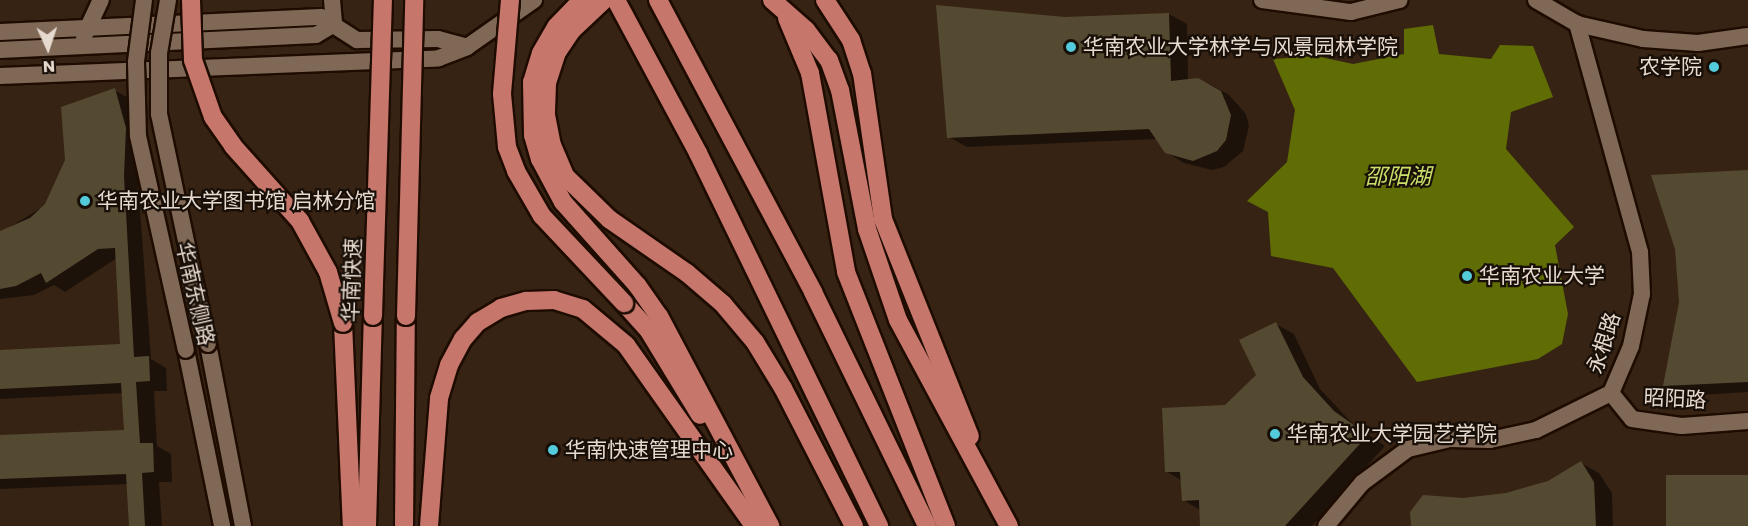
<!DOCTYPE html>
<html>
<head>
<meta charset="utf-8">
<style>
	body { margin:0 }
	#map { position:relative; width:1748px; height:526px; overflow:hidden; background:#372313; font-family:Poppins,"Noto Sans SC",sans-serif }
	div>[style] { position:absolute }
	.water>* { inset:0; background:#5f6d04 }
	.shadow>* { inset:0; background:#0007 }
	.building>* { inset:0; background:#544a31; transform-origin:0 0 }
	.roads { filter:drop-shadow(2px 0 #1e0c00) drop-shadow(-2px 0 #1e0c00) drop-shadow(0 2px #1e0c00) drop-shadow(0 -2px #1e0c00) }
	.minor>* { height:16px; margin:-8px; padding:0 8px; transform-origin:8px; border-radius:8px; background:#806856 }
	.highway>* { height:18px; margin:-9px; padding:0 9px; transform-origin:9px; border-radius:9px; background:#c6766b }
	.bridges { filter:drop-shadow(2px 0 #1e0c00) drop-shadow(-2px 0 #1e0c00) drop-shadow(0 2px #1e0c00) drop-shadow(0 -2px #1e0c00) }
	.minor-bridge>* { height:16px; margin:-8px; padding:0 8px; transform-origin:8px; border-radius:8px; background:#806856 }
	.highway-bridge>* { height:18px; margin:-9px; padding:0 9px; transform-origin:9px; border-radius:9px; background:#c6766b }
	.dots>* { width:16px; height:16px; translate:-50% -50%; box-sizing:border-box; border:3px solid #180f08; border-radius:50% }
	span { translate:-50% -50%; white-space:nowrap; text-align:center; line-height:1.15; -webkit-text-stroke:4.5px #180f08; paint-order:stroke }
	.poi-label { font-size:21px; color:#e6d9ce }
	.left { translate:0 -50%; text-align:left }
	.right { translate:-100% -50%; text-align:right }
	.street-label { font-size:21px; color:#e6d9ce }
	.water-label { font-size:22px; color:#cae06a; font-style:italic }
	.north { position:absolute; left:18px; top:18px; width:60px; height:60px; -webkit-text-stroke:4px #180f08; paint-order:stroke; rotate:177deg; font-size:16px; font-weight:700; line-height:24px; text-align:center; color:#e6d9ce }
	.north::after { content:''; display:block; margin:auto; width:21px; height:27px; background:#e6d9ce; clip-path:polygon(50% 0,100% 100%,50% 72%,0 100%) }
</style>
</head>
<body>
<div id="map">
	<div class="water">
		<div style="clip-path:polygon(1433px 25px,1439px 54px,1491px 59px,1500px 45px,1533px 46px,1553px 97px,1511px 112px,1506px 149px,1574px 227px,1555px 245px,1568px 314px,1562px 344px,1538px 359px,1417px 382px,1333px 268px,1271px 256px,1268px 212px,1247px 201px,1287px 162px,1295px 110px,1273px 59px,1316px 56px,1353px 64px,1404px 54px,1404px 29px)"></div>
	</div>
	<div class="shadow">
		<div style="clip-path:polygon(1169px 14px,1187px 24px,1188px 79px,1210px 84px,1229px 95px,1246px 114px,1249px 126px,1243px 151px,1224px 167px,1212px 170px,1184px 163px,1166px 152px,1157px 139px,967px 147px,949px 137px,1065px 19px)"></div>
		<div style="clip-path:polygon(114px 90px,132px 100px,151px 359px,166px 368px,167px 391px,154px 391px,157px 446px,171px 454px,172px 482px,159px 482px,162px 526px,131px 526px,128px 484px,0 489px,0 437px,126px 432px,123px 393px,0 399px,0 352px,121px 345px,117px 258px,65px 292px,54px 285px,34px 295px,0 299px,0 233px,46px 205px)"></div>
		<div style="clip-path:polygon(1748px 172px,1748px 392px,1683px 396px,1665px 385px,1681px 302px)"></div>
		<div style="clip-path:polygon(1276px 324px,1294px 334px,1320px 389px,1352px 423px,1385px 446px,1312px 526px,1201px 526px,1200px 510px,1183px 500px,1182px 481px,1166px 471px,1257px 375px)"></div>
		<div style="clip-path:polygon(1581px 463px,1599px 473px,1612px 493px,1613px 526px,1412px 526px,1463px 500px,1507px 494px,1548px 483px)"></div>
	</div>
	<div class="building">
		<div style="clip-path:polygon(936px 5px,1065px 17px,1169px 13px,1171px 81px,1198px 78px,1221px 91px,1231px 115px,1226px 140px,1217px 151px,1193px 161px,1165px 153px,1149px 129px,947px 138px)"></div>
		<div style="clip-path:polygon(115px 88px,126px 128px,124px 176px,134px 357px,149px 356px,150px 381px,136px 382px,140px 443px,153px 443px,154px 472px,142px 473px,145px 526px,129px 526px,126px 474px,0 479px,0 435px,124px 430px,121px 383px,0 389px,0 350px,120px 344px,115px 248px,98px 249px,46px 283px,41px 273px,16px 286px,0 289px,0 231px,30px 218px,45px 204px,65px 160px,61px 107px)"></div>
		<div style="clip-path:polygon(1748px 170px,1748px 382px,1663px 386px,1679px 302px,1675px 249px,1651px 175px)"></div>
		<div style="clip-path:polygon(1276px 322px,1303px 377px,1334px 411px,1368px 435px,1285px 526px,1200px 526px,1199px 500px,1182px 501px,1180px 472px,1165px 472px,1162px 408px,1225px 405px,1256px 375px,1239px 340px)"></div>
		<div style="clip-path:polygon(1581px 461px,1594px 482px,1596px 526px,1411px 526px,1410px 512px,1423px 495px,1463px 498px,1506px 493px,1548px 481px)"></div>
		<div style="left:1748px;top:475px;width:51px;height:82px;rotate:90deg"></div>
	</div>
	<div class="roads">
		<div class="minor">
			<div style="left:332px;top:0;width:24px;rotate:85deg"></div>
			<div style="left:1262px;top:0;width:90px;rotate:7.7deg"></div>
			<div style="left:1351px;top:12px;width:50px;rotate:-13.8deg"></div>
			<div style="left:1536px;top:0;width:48px;rotate:30.3deg"></div>
			<div style="left:1577px;top:24px;width:68px;rotate:12.8deg"></div>
			<div style="left:1643px;top:39px;width:55px;rotate:4.2deg"></div>
			<div style="left:1698px;top:43px;width:50px;rotate:-8deg"></div>
			<div style="left:0;top:32px;width:321px;rotate:-2.7deg"></div>
			<div style="left:321px;top:17px;width:43px;rotate:32.6deg"></div>
			<div style="left:357px;top:40px;width:81px;rotate:-0.7deg"></div>
			<div style="left:438px;top:39px;width:30px;rotate:15deg"></div>
			<div style="left:84px;top:36px;width:40px;rotate:-65deg"></div>
			<div style="left:0;top:50px;width:316px;rotate:-2.7deg"></div>
			<div style="left:316px;top:35px;width:21px;rotate:-31deg"></div>
			<div style="left:0;top:76px;width:439px;rotate:-2.3deg"></div>
			<div style="left:439px;top:58px;width:30px;rotate:-21deg"></div>
			<div style="left:467px;top:47px;width:82px;rotate:-35deg"></div>
			<div style="left:208px;top:344px;width:185px;rotate:79.1deg"></div>
			<div style="left:186px;top:350px;width:180px;rotate:78.4deg"></div>
			<div style="left:1611px;top:393px;width:33px;rotate:51deg"></div>
			<div style="left:1632px;top:419px;width:50px;rotate:8deg"></div>
			<div style="left:1682px;top:426px;width:66px;rotate:-4.3deg"></div>
			<div style="left:1326px;top:526px;width:56px;rotate:-50.1deg"></div>
			<div style="left:1362px;top:483px;width:57px;rotate:-36.5deg"></div>
			<div style="left:1408px;top:449px;width:43px;rotate:-13.4deg"></div>
			<div style="left:1450px;top:439px;width:40px;rotate:1.4deg"></div>
			<div style="left:1490px;top:440px;width:47px;rotate:-12.3deg"></div>
			<div style="left:1536px;top:430px;width:84px;rotate:-26.3deg"></div>
			<div style="left:1611px;top:393px;width:51px;rotate:-66.9deg"></div>
			<div style="left:1631px;top:346px;width:53px;rotate:-78.1deg"></div>
			<div style="left:1642px;top:294px;width:42px;rotate:-92.7deg"></div>
			<div style="left:1640px;top:252px;width:237px;rotate:-105.4deg"></div>
		</div>
		<div class="highway">
			<div style="left:582px;top:0;width:37px;rotate:134deg"></div>
			<div style="left:556px;top:27px;width:30px;rotate:120deg"></div>
			<div style="left:541px;top:53px;width:30px;rotate:107deg"></div>
			<div style="left:532px;top:82px;width:53px;rotate:88.9deg"></div>
			<div style="left:533px;top:135px;width:25px;rotate:74deg"></div>
			<div style="left:540px;top:159px;width:49px;rotate:61.9deg"></div>
			<div style="left:563px;top:202px;width:111px;rotate:48.3deg"></div>
			<div style="left:637px;top:285px;width:38px;rotate:55deg"></div>
			<div style="left:659px;top:316px;width:238px;rotate:62.1deg"></div>
			<div style="left:604px;top:0;width:44px;rotate:136.8deg"></div>
			<div style="left:572px;top:30px;width:27px;rotate:124deg"></div>
			<div style="left:557px;top:52px;width:33px;rotate:108deg"></div>
			<div style="left:547px;top:83px;width:32px;rotate:92deg"></div>
			<div style="left:546px;top:115px;width:31px;rotate:79deg"></div>
			<div style="left:552px;top:145px;width:34px;rotate:67deg"></div>
			<div style="left:565px;top:176px;width:62px;rotate:44.3deg"></div>
			<div style="left:609px;top:219px;width:95px;rotate:34.7deg"></div>
			<div style="left:687px;top:273px;width:48px;rotate:40.7deg"></div>
			<div style="left:723px;top:304px;width:50px;rotate:49.9deg"></div>
			<div style="left:755px;top:342px;width:54px;rotate:58.7deg"></div>
			<div style="left:783px;top:388px;width:155px;rotate:62.8deg"></div>
			<div style="left:616px;top:0;width:174px;rotate:61.8deg"></div>
			<div style="left:698px;top:153px;width:415px;rotate:64.1deg"></div>
			<div style="left:658px;top:0;width:331px;rotate:62deg"></div>
			<div style="left:813px;top:292px;width:260px;rotate:64deg"></div>
			<div style="left:772px;top:0;width:45px;rotate:41.4deg"></div>
			<div style="left:806px;top:30px;width:38px;rotate:53deg"></div>
			<div style="left:829px;top:60px;width:32px;rotate:70deg"></div>
			<div style="left:840px;top:90px;width:142px;rotate:79deg"></div>
			<div style="left:867px;top:229px;width:96px;rotate:71.2deg"></div>
			<div style="left:898px;top:320px;width:234px;rotate:61.7deg"></div>
			<div style="left:825px;top:0;width:48px;rotate:57deg"></div>
			<div style="left:851px;top:40px;width:35px;rotate:72deg"></div>
			<div style="left:862px;top:73px;width:148px;rotate:81.8deg"></div>
			<div style="left:883px;top:219px;width:234px;rotate:68.2deg"></div>
			<div style="left:787px;top:18px;width:60px;rotate:67.3deg"></div>
			<div style="left:810px;top:73px;width:202px;rotate:79.7deg"></div>
			<div style="left:846px;top:272px;width:273px;rotate:68.5deg"></div>
			<div style="left:624px;top:303px;width:38px;rotate:48deg"></div>
			<div style="left:649px;top:331px;width:98px;rotate:58.7deg"></div>
			<div style="left:343px;top:323px;width:203px;rotate:87.5deg"></div>
			<div style="left:367px;top:526px;width:210px;rotate:-88.4deg"></div>
			<div style="left:404px;top:526px;width:210px;rotate:-89.5deg"></div>
			<div style="left:429px;top:526px;width:128px;rotate:-85.5deg"></div>
			<div style="left:439px;top:398px;width:34px;rotate:-73deg"></div>
			<div style="left:449px;top:365px;width:30px;rotate:-62deg"></div>
			<div style="left:463px;top:339px;width:23px;rotate:-49deg"></div>
			<div style="left:478px;top:322px;width:27px;rotate:-31deg"></div>
			<div style="left:501px;top:308px;width:26px;rotate:-16deg"></div>
			<div style="left:526px;top:301px;width:28px;rotate:-2deg"></div>
			<div style="left:554px;top:300px;width:30px;rotate:17deg"></div>
			<div style="left:583px;top:309px;width:56px;rotate:39.9deg"></div>
			<div style="left:626px;top:345px;width:222px;rotate:54.7deg"></div>
		</div>
	</div>
	<div class="bridges">
		<div class="minor-bridge">
			<div style="left:144px;top:0;width:63px;rotate:97.4deg"></div>
			<div style="left:136px;top:62px;width:74px;rotate:88.5deg"></div>
			<div style="left:138px;top:136px;width:219px;rotate:77.4deg"></div>
			<div style="left:168px;top:0;width:54px;rotate:99.6deg"></div>
			<div style="left:159px;top:53px;width:61px;rotate:90deg"></div>
			<div style="left:159px;top:114px;width:235px;rotate:78deg"></div>
		</div>
		<div class="highway-bridge">
			<div style="left:191px;top:0;width:60px;rotate:88.1deg"></div>
			<div style="left:193px;top:60px;width:60px;rotate:70.7deg"></div>
			<div style="left:213px;top:117px;width:35px;rotate:55deg"></div>
			<div style="left:233px;top:146px;width:101px;rotate:48.2deg"></div>
			<div style="left:300px;top:221px;width:58px;rotate:61.2deg"></div>
			<div style="left:328px;top:272px;width:53px;rotate:73.6deg"></div>
			<div style="left:510px;top:0;width:94px;rotate:94.9deg"></div>
			<div style="left:502px;top:94px;width:53px;rotate:84.6deg"></div>
			<div style="left:507px;top:147px;width:26px;rotate:69deg"></div>
			<div style="left:516px;top:171px;width:52px;rotate:60deg"></div>
			<div style="left:542px;top:216px;width:120px;rotate:46.7deg"></div>
			<div style="left:373px;top:316px;width:316px;rotate:-88.2deg"></div>
			<div style="left:406px;top:316px;width:316px;rotate:-88.5deg"></div>
		</div>
	</div>
	<div class="dots">
		<div style="left:1071px;top:47px;background:#53cbdb"></div>
		<div style="left:1714px;top:67px;background:#53cbdb"></div>
		<div style="left:85px;top:201px;background:#53cbdb"></div>
		<div style="left:1467px;top:276px;background:#53cbdb"></div>
		<div style="left:1275px;top:434px;background:#53cbdb"></div>
		<div style="left:553px;top:450px;background:#53cbdb"></div>
	</div>
	<div class="poi-label">
		<span class="left" style="left:1083px;top:47px">华南农业大学林学与风景园林学院</span>
		<span class="right" style="left:1702px;top:67px">农学院</span>
		<span class="left" style="left:97px;top:201px">华南农业大学图书馆 启林分馆</span>
		<span class="left" style="left:1479px;top:276px">华南农业大学</span>
		<span class="left" style="left:1287px;top:434px">华南农业大学园艺学院</span>
		<span class="left" style="left:565px;top:450px">华南快速管理中心</span>
	</div>
	<div class="street-label">
		<span style="left:352px;top:280px;rotate:-88deg">华南快速</span>
		<span style="left:195px;top:294px;rotate:77deg">华南东侧路</span>
		<span style="left:1604px;top:343px;rotate:-72deg">永根路</span>
		<span style="left:1675px;top:399px;rotate:3deg">昭阳路</span>
	</div>
	<div class="water-label">
		<span style="left:1398px;top:177px">邵阳湖</span>
	</div>
	<div class="north">N</div>
</div>
</body>
</html>
